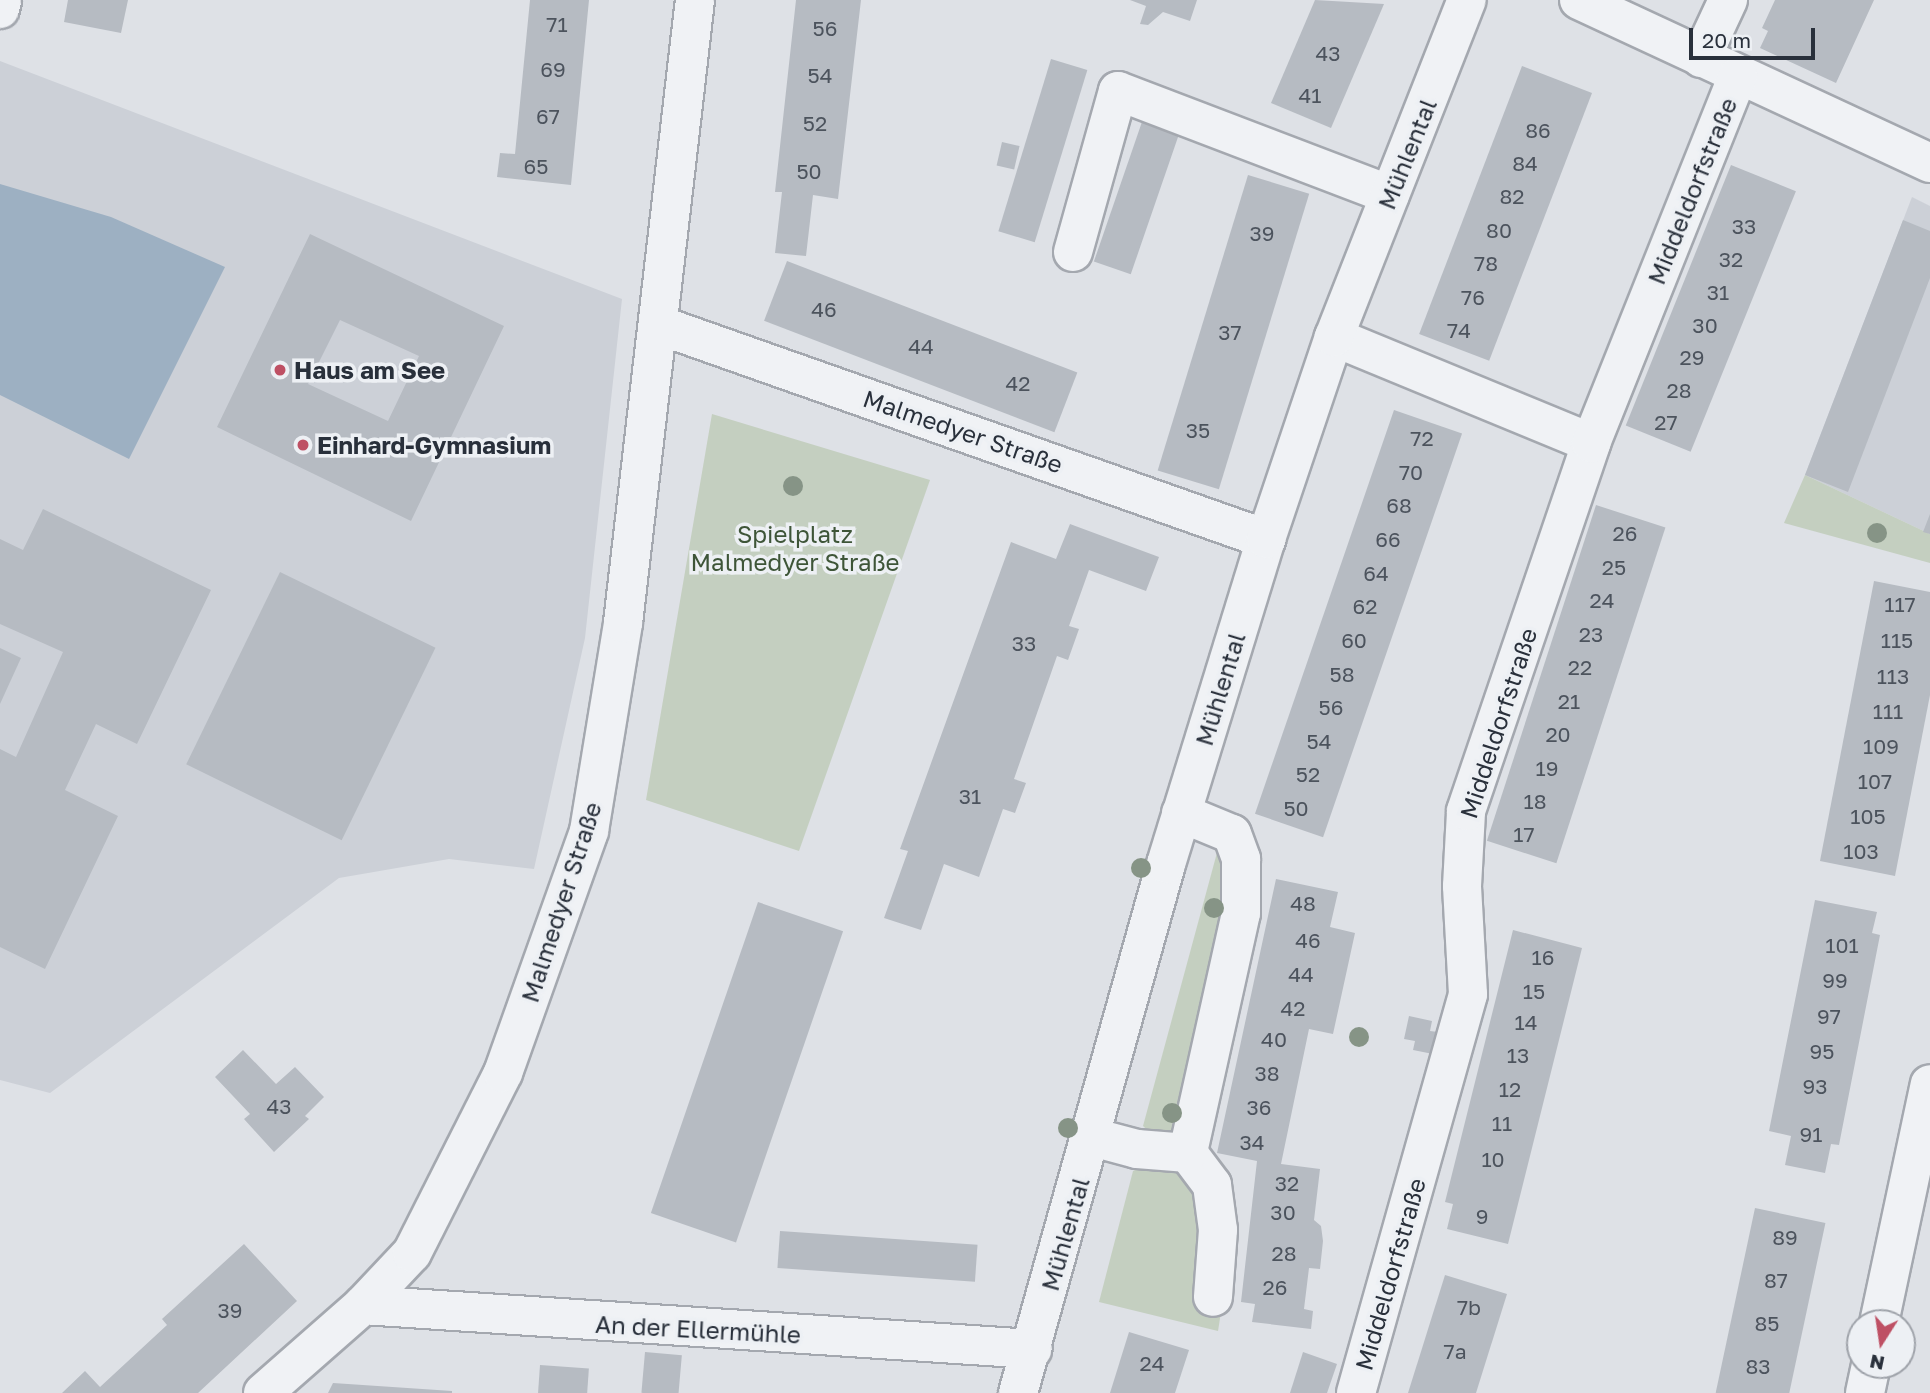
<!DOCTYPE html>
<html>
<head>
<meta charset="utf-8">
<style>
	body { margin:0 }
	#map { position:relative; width:1930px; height:1393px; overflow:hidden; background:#dee1e6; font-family:"Golos Text",sans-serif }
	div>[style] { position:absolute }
	.built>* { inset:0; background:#ccd0d7 }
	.green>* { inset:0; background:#c4cfc0 }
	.water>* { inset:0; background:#9db0c2 }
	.building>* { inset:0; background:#b6bbc2; transform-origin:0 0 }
	.roads { filter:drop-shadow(2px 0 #a4a8af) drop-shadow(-2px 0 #a4a8af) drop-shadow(0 2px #a4a8af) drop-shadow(0 -2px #a4a8af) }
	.minor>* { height:38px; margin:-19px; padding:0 19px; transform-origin:19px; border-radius:19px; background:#f0f2f5 }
	.trees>* { width:20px; height:20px; margin:-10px; border-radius:50%; background:#869486 }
	.dots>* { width:19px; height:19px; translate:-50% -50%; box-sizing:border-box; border:4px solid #edf0f4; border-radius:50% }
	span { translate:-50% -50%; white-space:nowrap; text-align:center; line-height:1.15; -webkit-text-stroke:7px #edf0f4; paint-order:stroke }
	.number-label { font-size:21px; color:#4c535d }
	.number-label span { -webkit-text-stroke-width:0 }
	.street-label { font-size:24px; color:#29303b }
	.poi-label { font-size:24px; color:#29303b; font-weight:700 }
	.left { translate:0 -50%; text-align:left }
	.park-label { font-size:24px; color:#3e5538 }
	.north { position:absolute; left:1846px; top:1309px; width:70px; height:70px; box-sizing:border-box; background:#edf0f4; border:2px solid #9fa3aa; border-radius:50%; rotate:192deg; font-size:19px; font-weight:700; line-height:28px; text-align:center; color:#29303b }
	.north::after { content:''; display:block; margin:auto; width:24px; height:32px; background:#be5064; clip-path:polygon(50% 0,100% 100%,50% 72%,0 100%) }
	.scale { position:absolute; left:1689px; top:28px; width:126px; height:32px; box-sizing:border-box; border:4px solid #29303b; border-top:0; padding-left:9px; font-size:21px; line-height:24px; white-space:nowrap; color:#29303b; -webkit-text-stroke:5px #edf0f4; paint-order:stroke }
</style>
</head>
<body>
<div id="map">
	<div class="built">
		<div style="clip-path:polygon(0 61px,622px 299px,585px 638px,534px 869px,449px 859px,339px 878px,50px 1093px,0 1080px)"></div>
		<div style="clip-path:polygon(1912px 197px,1930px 206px,1930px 534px,1805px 475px)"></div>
	</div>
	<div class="green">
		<div style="clip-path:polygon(712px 414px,930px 480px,799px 851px,646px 800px)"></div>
		<div style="clip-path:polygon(1805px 475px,1930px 534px,1930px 563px,1784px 523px)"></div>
		<div style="clip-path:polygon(1218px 849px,1230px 884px,1175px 1140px,1157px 1139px,1143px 1126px)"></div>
		<div style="clip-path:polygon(1149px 1163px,1174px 1165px,1192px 1177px,1223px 1299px,1218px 1331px,1099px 1302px,1133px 1171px)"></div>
	</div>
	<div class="water">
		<div style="clip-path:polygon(0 184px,111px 217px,225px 267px,129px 459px,0 395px)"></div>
	</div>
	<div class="building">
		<div style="clip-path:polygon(68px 0,128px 0,121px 33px,64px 22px)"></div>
		<div style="clip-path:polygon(530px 0,589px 0,571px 185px,497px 177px,500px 153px,515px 154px)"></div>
		<div style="clip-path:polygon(796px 0,861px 0,838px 199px,813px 195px,806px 256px,775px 253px,782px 192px,775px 192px)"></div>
		<div style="clip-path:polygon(1130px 0,1197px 0,1190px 21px,1163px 12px,1148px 25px,1140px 24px,1146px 6px)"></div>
		<div style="clip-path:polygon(1315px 0,1384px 4px,1331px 128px,1271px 103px)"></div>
		<div style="clip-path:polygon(1775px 0,1874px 0,1836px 83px,1760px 48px,1768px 31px,1762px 28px)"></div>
		<div style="left:1051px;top:59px;width:38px;height:180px;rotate:17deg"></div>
		<div style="left:1522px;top:66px;width:75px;height:287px;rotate:21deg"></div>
		<div style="left:1144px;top:116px;width:39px;height:154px;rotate:19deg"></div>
		<div style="left:1002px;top:142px;width:18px;height:24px;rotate:13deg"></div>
		<div style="left:1731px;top:165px;width:70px;height:281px;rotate:22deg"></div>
		<div style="left:1248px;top:175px;width:64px;height:309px;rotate:17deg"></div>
		<div style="clip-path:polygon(1903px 220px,1930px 231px,1930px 278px,1848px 492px,1805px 475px)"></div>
		<div style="clip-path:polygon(evenodd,310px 234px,504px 326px,411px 521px,217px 427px,310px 234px,340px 320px,419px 356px,388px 421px,308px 384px,340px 320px)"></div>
		<div style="left:787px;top:261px;width:311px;height:64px;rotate:21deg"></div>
		<div style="left:1394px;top:410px;width:72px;height:427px;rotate:19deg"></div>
		<div style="left:1596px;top:505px;width:73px;height:353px;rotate:18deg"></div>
		<div style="clip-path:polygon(43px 509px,211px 590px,137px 744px,96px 724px,65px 790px,118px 816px,45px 969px,0 947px,0 749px,16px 757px,63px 652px,0 624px,0 539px,23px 550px)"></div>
		<div style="clip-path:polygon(1930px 514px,1930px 534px,1923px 532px)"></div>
		<div style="clip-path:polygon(1070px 524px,1159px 557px,1146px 591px,1089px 570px,1069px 626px,1079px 629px,1068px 660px,1057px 656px,1014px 779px,1026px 783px,1015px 813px,1003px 809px,979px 877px,944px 864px,921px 930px,884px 918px,908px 851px,900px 849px,1011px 542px,1056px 559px)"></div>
		<div style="left:280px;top:572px;width:173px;height:214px;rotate:26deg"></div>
		<div style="clip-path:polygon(1874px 581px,1930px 592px,1930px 695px,1895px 876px,1820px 861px)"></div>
		<div style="clip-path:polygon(0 648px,21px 658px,0 704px)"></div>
		<div style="clip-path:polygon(1276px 879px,1338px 892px,1330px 927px,1355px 933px,1333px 1034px,1309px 1029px,1281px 1164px,1320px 1169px,1314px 1220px,1321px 1226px,1323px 1241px,1320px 1269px,1309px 1268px,1304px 1309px,1313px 1311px,1311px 1329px,1252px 1322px,1255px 1304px,1241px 1302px,1257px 1161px,1217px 1153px)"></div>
		<div style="clip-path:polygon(1815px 900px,1877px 912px,1872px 933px,1880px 935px,1839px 1145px,1831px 1144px,1825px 1173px,1785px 1165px,1791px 1136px,1769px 1131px)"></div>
		<div style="left:758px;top:902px;width:90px;height:329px;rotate:19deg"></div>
		<div style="clip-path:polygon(1513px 930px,1582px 948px,1508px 1244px,1447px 1229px,1453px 1204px,1445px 1202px)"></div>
		<div style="clip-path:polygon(1409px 1016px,1432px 1021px,1430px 1031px,1438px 1032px,1433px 1054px,1413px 1050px,1415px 1041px,1404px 1039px)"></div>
		<div style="clip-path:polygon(243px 1050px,276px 1084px,295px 1067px,324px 1097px,305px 1116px,309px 1119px,274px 1152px,244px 1119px,250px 1114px,215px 1077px)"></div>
		<div style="left:1755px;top:1208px;width:72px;height:189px;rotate:12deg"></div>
		<div style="left:780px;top:1231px;width:198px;height:37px;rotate:4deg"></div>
		<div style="clip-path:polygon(244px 1244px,297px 1301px,198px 1393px,62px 1393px,85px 1371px,100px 1387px,167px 1325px,162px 1319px)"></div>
		<div style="clip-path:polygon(1445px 1275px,1507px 1294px,1476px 1393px,1408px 1393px)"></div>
		<div style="clip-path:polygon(1129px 1332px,1189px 1350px,1175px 1393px,1110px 1393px)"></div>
		<div style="left:645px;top:1352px;width:37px;height:41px;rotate:5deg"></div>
		<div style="clip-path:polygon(1303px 1352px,1337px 1364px,1327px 1393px,1290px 1393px)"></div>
		<div style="left:540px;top:1365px;width:49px;height:28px;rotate:4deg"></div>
		<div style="clip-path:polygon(333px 1383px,452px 1391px,452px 1393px,328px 1393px)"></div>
	</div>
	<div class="roads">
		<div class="minor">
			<div style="left:1579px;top:0;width:387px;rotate:24.9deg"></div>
			<div style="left:0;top:9px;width:9px;rotate:-77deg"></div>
			<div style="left:1701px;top:58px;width:64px;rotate:-65deg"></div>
			<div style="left:1073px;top:252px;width:167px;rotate:-74.4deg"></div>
			<div style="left:1118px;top:91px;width:291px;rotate:20.9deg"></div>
			<div style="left:659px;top:325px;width:644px;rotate:19.42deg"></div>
			<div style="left:1334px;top:337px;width:278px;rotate:22.4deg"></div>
			<div style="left:1181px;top:813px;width:55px;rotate:22.4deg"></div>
			<div style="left:1232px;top:834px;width:27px;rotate:70deg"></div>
			<div style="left:1241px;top:859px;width:54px;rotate:90deg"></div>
			<div style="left:1241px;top:913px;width:246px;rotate:102.5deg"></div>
			<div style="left:1188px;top:1153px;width:40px;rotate:53deg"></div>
			<div style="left:1212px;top:1185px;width:45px;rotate:82.4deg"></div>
			<div style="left:1218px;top:1230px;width:67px;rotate:94.3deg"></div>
			<div style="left:1092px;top:1137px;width:47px;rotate:14.9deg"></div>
			<div style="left:1137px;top:1149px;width:51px;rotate:4.5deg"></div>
			<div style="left:363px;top:1305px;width:671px;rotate:3.76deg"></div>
			<div style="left:1879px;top:1323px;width:244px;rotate:-78deg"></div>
			<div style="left:263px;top:1393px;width:133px;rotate:-41.3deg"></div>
			<div style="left:363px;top:1305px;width:71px;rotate:-46.7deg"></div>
			<div style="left:412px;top:1253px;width:202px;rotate:-63.2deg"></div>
			<div style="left:503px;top:1073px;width:257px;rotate:-70.4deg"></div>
			<div style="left:589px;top:831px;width:211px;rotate:-80.7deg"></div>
			<div style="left:623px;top:623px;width:627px;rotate:-83.41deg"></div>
			<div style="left:1018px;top:1393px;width:549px;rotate:-74.37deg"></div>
			<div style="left:1166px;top:864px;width:340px;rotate:-72.9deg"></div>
			<div style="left:1266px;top:539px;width:213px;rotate:-71.4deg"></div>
			<div style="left:1334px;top:337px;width:362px;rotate:-68.5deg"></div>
			<div style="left:1356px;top:1393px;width:414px;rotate:-74.3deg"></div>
			<div style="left:1468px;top:994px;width:108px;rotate:-93.2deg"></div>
			<div style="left:1462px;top:886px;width:75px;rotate:-86.9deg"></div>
			<div style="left:1466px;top:811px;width:389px;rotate:-71.2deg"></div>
			<div style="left:1591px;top:443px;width:395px;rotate:-68.2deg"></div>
			<div style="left:1865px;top:1393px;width:29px;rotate:-78deg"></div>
		</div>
	</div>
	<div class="trees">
		<div style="left:793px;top:486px"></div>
		<div style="left:1877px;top:533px"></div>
		<div style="left:1141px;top:868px"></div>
		<div style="left:1214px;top:908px"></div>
		<div style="left:1359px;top:1037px"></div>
		<div style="left:1172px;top:1113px"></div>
		<div style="left:1068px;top:1128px"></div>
	</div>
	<div class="dots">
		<div style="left:280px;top:370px;background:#be5064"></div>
		<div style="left:303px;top:445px;background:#be5064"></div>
	</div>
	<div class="number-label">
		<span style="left:557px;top:24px">71</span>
		<span style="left:825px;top:28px">56</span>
		<span style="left:1328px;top:53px">43</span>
		<span style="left:553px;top:69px">69</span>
		<span style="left:820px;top:75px">54</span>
		<span style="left:1310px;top:95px">41</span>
		<span style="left:548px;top:116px">67</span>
		<span style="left:815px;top:123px">52</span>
		<span style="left:1538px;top:130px">86</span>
		<span style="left:1525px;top:163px">84</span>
		<span style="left:536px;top:166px">65</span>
		<span style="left:809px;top:171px">50</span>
		<span style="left:1512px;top:196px">82</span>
		<span style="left:1744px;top:226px">33</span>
		<span style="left:1499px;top:230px">80</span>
		<span style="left:1262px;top:233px">39</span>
		<span style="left:1731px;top:259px">32</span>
		<span style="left:1486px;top:263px">78</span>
		<span style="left:1718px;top:292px">31</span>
		<span style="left:1473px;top:297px">76</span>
		<span style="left:824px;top:309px">46</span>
		<span style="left:1705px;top:325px">30</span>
		<span style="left:1459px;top:330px">74</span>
		<span style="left:1230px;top:332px">37</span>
		<span style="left:921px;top:346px">44</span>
		<span style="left:1692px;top:357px">29</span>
		<span style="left:1018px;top:383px">42</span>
		<span style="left:1679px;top:390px">28</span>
		<span style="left:1666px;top:422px">27</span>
		<span style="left:1198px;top:430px">35</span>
		<span style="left:1422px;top:438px">72</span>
		<span style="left:1411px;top:472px">70</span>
		<span style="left:1399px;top:505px">68</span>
		<span style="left:1625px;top:533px">26</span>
		<span style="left:1388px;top:539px">66</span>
		<span style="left:1614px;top:567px">25</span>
		<span style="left:1376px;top:573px">64</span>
		<span style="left:1602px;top:600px">24</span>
		<span style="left:1900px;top:604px">117</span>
		<span style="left:1365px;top:606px">62</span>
		<span style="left:1591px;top:634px">23</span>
		<span style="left:1354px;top:640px">60</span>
		<span style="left:1897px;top:640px">115</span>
		<span style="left:1024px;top:643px">33</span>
		<span style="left:1580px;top:667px">22</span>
		<span style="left:1342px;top:674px">58</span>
		<span style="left:1893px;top:676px">113</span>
		<span style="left:1569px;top:701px">21</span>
		<span style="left:1331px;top:707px">56</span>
		<span style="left:1888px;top:711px">111</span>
		<span style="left:1558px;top:734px">20</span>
		<span style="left:1319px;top:741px">54</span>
		<span style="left:1881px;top:746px">109</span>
		<span style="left:1547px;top:768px">19</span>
		<span style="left:1308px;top:774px">52</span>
		<span style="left:1875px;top:781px">107</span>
		<span style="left:970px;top:796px">31</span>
		<span style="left:1535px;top:801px">18</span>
		<span style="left:1296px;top:808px">50</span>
		<span style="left:1868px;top:816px">105</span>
		<span style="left:1524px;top:834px">17</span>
		<span style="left:1861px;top:851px">103</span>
		<span style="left:1303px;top:903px">48</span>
		<span style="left:1308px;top:940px">46</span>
		<span style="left:1842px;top:945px">101</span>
		<span style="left:1543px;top:957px">16</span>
		<span style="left:1301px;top:974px">44</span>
		<span style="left:1835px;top:980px">99</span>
		<span style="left:1534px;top:991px">15</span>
		<span style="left:1293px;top:1008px">42</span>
		<span style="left:1829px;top:1016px">97</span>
		<span style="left:1526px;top:1022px">14</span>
		<span style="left:1274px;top:1039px">40</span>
		<span style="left:1822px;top:1051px">95</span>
		<span style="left:1518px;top:1055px">13</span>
		<span style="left:1267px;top:1073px">38</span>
		<span style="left:1815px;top:1086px">93</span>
		<span style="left:1510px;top:1089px">12</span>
		<span style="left:279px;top:1106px">43</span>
		<span style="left:1259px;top:1107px">36</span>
		<span style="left:1502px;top:1123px">11</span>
		<span style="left:1811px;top:1134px">91</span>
		<span style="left:1252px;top:1142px">34</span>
		<span style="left:1493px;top:1159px">10</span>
		<span style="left:1287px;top:1183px">32</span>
		<span style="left:1283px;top:1212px">30</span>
		<span style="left:1482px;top:1216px">9</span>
		<span style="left:1785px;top:1237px">89</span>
		<span style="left:1284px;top:1253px">28</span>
		<span style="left:1776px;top:1280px">87</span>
		<span style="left:1275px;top:1287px">26</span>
		<span style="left:1469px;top:1307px">7b</span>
		<span style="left:230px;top:1310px">39</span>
		<span style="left:1767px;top:1323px">85</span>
		<span style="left:1455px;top:1351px">7a</span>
		<span style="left:1152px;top:1363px">24</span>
		<span style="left:1758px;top:1366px">83</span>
	</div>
	<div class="street-label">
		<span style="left:1407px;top:154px;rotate:-68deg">Mühlental</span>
		<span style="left:1692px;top:191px;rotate:-68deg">Middeldorfstraße</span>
		<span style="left:963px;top:431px;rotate:19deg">Malmedyer Straße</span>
		<span style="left:1220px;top:689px;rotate:-73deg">Mühlental</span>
		<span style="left:1498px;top:723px;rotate:-72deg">Middeldorfstraße</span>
		<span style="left:561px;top:902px;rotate:-72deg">Malmedyer Straße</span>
		<span style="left:1065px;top:1234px;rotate:-74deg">Mühlental</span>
		<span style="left:1390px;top:1274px;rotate:-74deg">Middeldorfstraße</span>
		<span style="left:698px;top:1329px;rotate:3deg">An der Ellermühle</span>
	</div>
	<div class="poi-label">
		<span class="left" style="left:294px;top:370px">Haus am See</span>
		<span class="left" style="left:317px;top:445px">Einhard-Gymnasium</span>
	</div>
	<div class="park-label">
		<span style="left:795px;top:548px">Spielplatz<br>Malmedyer Straße</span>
	</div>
	<div class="north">N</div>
	<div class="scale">20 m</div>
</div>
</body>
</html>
